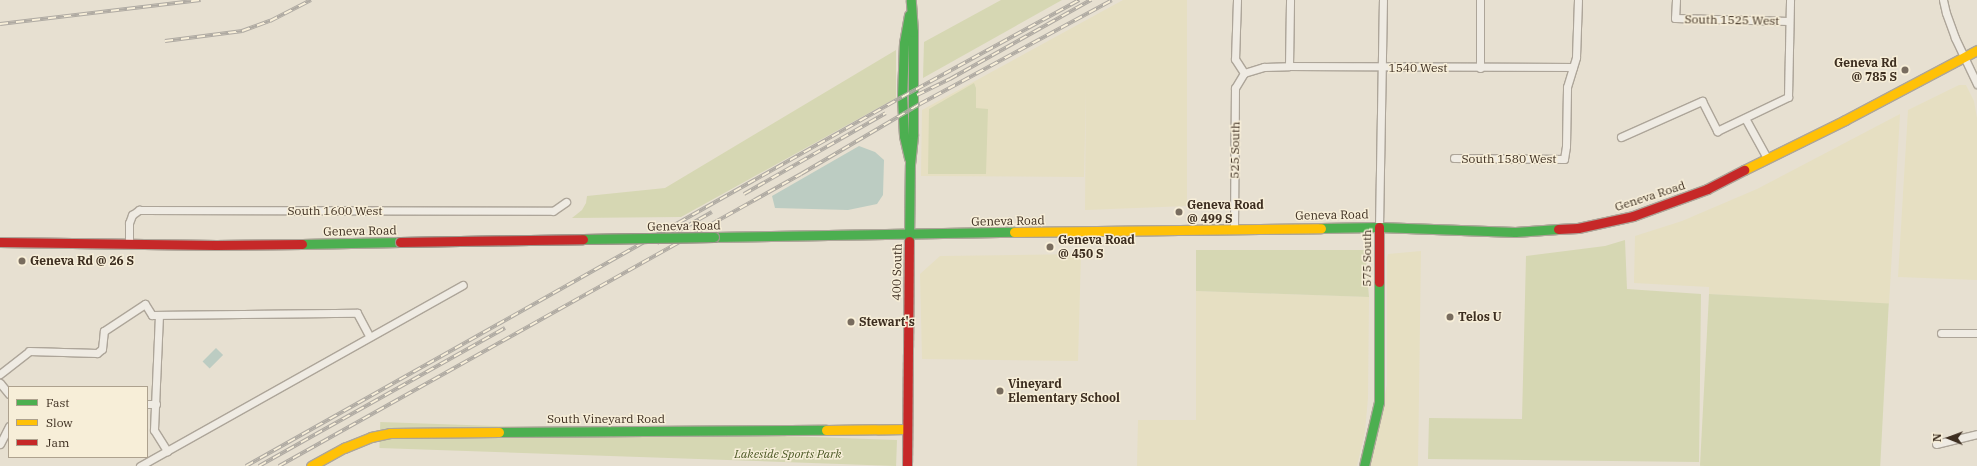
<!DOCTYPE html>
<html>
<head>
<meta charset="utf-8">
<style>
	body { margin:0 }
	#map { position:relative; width:1977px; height:466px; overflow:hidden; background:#e7e0d1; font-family:"IBM Plex Serif",serif }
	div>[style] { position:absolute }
	.farmland>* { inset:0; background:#e6dfc2 }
	.green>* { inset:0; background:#d6d7b3; transform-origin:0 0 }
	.water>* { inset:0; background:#bcccc2; transform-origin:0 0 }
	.roads { filter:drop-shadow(1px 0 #ada599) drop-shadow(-1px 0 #ada599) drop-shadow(0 1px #ada599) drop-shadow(0 -1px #ada599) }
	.street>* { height:7px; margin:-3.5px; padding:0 3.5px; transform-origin:3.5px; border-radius:3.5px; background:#efebe3 }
	.fast>* { height:9px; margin:-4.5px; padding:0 4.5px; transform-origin:4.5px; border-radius:4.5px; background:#4caf50 }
	.slow>* { height:9px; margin:-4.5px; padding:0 4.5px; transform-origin:4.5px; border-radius:4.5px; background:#ffc107 }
	.jam>* { height:9px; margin:-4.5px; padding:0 4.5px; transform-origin:4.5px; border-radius:4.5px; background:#c62828 }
	.rail>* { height:4px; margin-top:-2px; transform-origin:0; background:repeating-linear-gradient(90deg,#f7eed8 0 8px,#afaaa2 0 16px); box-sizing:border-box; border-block:1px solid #afaaa2 }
	.bridges { filter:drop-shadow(1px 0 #9c958a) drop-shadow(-1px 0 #9c958a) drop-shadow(0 1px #9c958a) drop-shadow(0 -1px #9c958a) }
	.fast-bridge>* { height:9px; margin:-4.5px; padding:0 4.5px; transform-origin:4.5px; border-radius:4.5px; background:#4caf50 }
	.jam-bridge>* { height:9px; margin:-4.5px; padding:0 4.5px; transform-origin:4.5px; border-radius:4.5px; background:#c62828 }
	.dots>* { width:11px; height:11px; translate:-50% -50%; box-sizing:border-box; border:2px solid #f7eed8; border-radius:50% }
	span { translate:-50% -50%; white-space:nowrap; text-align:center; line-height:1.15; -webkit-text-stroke:3px #f7eed8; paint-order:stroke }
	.street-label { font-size:12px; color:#3d2e20 }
	.poi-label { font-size:12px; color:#3d2e20; font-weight:700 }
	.right { translate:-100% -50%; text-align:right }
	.left { translate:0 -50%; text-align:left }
	.park-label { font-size:12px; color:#4d5a26; font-style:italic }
	.legend { position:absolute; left:8px; top:386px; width:140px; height:72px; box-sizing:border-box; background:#f7eed8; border:1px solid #ada18e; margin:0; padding:5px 7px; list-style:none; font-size:12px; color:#3d2e20 }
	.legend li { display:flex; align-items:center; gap:8px; height:20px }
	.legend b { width:20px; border:1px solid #ada18e }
	.north { position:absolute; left:1929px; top:418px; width:40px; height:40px; -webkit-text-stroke:3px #f7eed8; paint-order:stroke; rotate:271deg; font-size:11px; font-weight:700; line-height:16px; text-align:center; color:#3d2e20 }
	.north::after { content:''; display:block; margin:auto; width:14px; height:18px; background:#3d2e20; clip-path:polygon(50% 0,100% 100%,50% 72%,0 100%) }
</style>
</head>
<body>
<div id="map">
	<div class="farmland">
		<div style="clip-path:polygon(1123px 0,1187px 0,1187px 206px,1085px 210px,1086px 87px,1084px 177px,921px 176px,922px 110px)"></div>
		<div style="clip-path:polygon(1959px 85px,1966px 85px,1974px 101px,1977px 118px,1977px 280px,1898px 277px,1908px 110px)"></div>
		<div style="clip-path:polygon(1900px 114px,1889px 304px,1709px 294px,1709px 287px,1634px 283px,1635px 236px,1682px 221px,1757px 189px)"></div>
		<div style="clip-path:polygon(1421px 251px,1418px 466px,1369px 466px,1387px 385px,1387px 258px,1388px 254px)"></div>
		<div style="clip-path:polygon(1081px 254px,1078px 361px,922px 359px,920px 274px,940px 256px)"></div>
		<div style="clip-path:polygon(1196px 291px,1369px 297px,1368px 398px,1365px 432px,1357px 466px,1137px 466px,1138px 420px,1196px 420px)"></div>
	</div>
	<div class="green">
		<div style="clip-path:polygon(1001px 0,1062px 0,923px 78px,924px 42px)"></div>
		<div style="clip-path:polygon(896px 50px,896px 98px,681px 217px,572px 218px,582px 210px,586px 203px,587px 196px,665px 188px)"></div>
		<div style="clip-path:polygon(974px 83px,976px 88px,976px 108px,988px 109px,986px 174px,928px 174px,929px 109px)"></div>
		<div style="clip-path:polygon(1625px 240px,1627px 289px,1701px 294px,1699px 462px,1428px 459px,1429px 418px,1522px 419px,1526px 256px,1605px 246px)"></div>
		<div style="clip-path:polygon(1196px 250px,1365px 250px,1369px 297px,1196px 291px)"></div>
		<div style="left:1709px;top:294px;width:180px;height:172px;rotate:3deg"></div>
		<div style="left:897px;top:440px;width:26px;height:517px;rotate:92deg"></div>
	</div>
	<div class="water">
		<div style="clip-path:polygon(859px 146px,875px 152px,884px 160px,883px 195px,877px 204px,848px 210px,775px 208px,772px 196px)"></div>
		<div style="left:216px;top:348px;width:10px;height:19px;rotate:45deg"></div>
	</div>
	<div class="roads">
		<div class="street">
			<div style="left:1237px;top:0;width:59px;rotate:91.9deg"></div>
			<div style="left:1235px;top:59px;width:17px;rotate:57deg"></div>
			<div style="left:1676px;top:0;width:18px;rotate:93deg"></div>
			<div style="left:1675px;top:18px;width:114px;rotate:1.5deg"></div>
			<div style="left:1943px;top:0;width:13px;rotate:77deg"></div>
			<div style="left:1946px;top:13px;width:27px;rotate:70deg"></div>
			<div style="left:1955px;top:38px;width:51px;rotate:64.4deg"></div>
			<div style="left:1289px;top:66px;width:66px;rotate:-89.1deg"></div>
			<div style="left:1480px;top:68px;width:68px;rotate:-90deg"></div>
			<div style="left:1745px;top:118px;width:46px;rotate:61.2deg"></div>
			<div style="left:1621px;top:137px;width:89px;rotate:-24deg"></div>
			<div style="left:1702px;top:101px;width:34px;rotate:63deg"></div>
			<div style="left:1717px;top:131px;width:79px;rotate:-25.6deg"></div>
			<div style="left:1788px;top:97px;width:97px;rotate:-88.8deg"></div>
			<div style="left:1454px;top:158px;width:110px;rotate:0.5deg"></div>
			<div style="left:1564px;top:159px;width:13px;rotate:-81deg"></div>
			<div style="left:1566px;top:146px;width:59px;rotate:-89deg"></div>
			<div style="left:1567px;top:87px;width:31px;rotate:-73deg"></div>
			<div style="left:1576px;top:57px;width:57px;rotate:-88deg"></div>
			<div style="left:1379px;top:227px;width:227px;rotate:-89deg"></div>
			<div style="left:1234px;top:229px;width:141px;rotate:-89.6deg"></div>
			<div style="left:1235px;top:88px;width:17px;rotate:-59deg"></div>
			<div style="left:1244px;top:73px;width:21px;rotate:-17deg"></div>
			<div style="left:1264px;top:67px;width:25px;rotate:-2deg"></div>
			<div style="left:1289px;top:66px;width:284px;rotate:0.2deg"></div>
			<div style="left:129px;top:244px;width:21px;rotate:-90deg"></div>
			<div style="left:129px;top:223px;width:9px;rotate:-69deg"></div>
			<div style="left:132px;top:215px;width:9px;rotate:-36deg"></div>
			<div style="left:139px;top:210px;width:414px;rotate:0.1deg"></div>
			<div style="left:553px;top:211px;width:16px;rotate:-35deg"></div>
			<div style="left:159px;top:315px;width:115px;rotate:92.5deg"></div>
			<div style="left:154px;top:430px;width:25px;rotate:58deg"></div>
			<div style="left:1941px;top:333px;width:36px"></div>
			<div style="left:0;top:374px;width:37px;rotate:-38deg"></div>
			<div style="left:29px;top:351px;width:68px;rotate:1.7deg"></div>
			<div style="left:97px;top:353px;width:6px;rotate:-39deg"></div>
			<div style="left:102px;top:349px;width:18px;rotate:-84deg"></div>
			<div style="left:104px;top:331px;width:49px;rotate:-33.4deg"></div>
			<div style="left:145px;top:304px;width:13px;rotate:58deg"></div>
			<div style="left:152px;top:315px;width:205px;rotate:-0.6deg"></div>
			<div style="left:357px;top:313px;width:26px;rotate:62deg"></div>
			<div style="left:0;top:383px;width:14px;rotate:51deg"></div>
			<div style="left:147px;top:404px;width:9px"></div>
			<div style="left:0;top:444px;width:20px;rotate:-63deg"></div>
			<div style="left:1936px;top:444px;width:42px;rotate:-13.7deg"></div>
			<div style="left:140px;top:466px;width:370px;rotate:-29.3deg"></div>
		</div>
		<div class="fast">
			<div style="left:909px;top:15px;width:28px;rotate:100deg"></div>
			<div style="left:904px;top:43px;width:54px;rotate:92.1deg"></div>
			<div style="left:902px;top:97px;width:39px;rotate:87deg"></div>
			<div style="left:904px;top:136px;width:23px;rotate:77deg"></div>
			<div style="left:1321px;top:228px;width:58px;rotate:-1deg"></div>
			<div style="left:1379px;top:227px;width:136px;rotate:2.1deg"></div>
			<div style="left:1515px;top:232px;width:43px;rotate:-4deg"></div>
			<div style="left:714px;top:237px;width:300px;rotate:-1deg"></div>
			<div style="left:909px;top:241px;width:77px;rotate:-89.3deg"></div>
			<div style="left:910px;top:164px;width:30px;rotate:-84deg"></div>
			<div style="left:913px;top:134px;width:102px;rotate:-90deg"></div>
			<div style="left:913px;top:32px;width:32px;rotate:-94deg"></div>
			<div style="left:302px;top:244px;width:98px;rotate:-1.2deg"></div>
			<div style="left:499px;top:432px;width:327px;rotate:-0.4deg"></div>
			<div style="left:1364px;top:466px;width:66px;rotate:-76.8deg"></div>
			<div style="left:1379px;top:402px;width:120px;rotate:-90deg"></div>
		</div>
		<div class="slow">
			<div style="left:1744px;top:170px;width:113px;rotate:-26.3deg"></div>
			<div style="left:1845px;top:120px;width:149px;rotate:-27.9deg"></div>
			<div style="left:1014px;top:232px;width:307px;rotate:-0.7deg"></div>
			<div style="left:826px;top:430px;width:81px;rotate:-0.7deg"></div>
			<div style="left:311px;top:466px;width:38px;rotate:-29deg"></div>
			<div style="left:344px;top:448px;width:29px;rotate:-22deg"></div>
			<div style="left:371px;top:437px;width:19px;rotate:-12deg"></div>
			<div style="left:390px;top:433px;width:109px;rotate:-0.5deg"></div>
		</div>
		<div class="jam">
			<div style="left:1379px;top:227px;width:55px;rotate:90deg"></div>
			<div style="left:1558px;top:229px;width:20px;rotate:-3deg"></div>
			<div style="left:1578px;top:228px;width:56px;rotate:-12.3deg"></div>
			<div style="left:1633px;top:216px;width:79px;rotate:-20deg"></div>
			<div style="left:1707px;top:189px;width:42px;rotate:-27.2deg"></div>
			<div style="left:0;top:242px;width:216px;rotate:0.8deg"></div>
			<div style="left:216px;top:245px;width:86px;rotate:-0.7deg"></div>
			<div style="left:907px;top:466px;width:225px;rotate:-89.5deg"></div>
		</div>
	</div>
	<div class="rail">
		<div style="left:0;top:24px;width:202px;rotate:-6.8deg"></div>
		<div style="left:165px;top:41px;width:78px;rotate:-7.4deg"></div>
		<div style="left:242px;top:31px;width:30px;rotate:-20deg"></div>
		<div style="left:270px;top:21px;width:46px;rotate:-27.1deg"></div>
		<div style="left:917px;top:95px;width:37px;rotate:-26deg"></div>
		<div style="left:950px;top:79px;width:162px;rotate:-29.3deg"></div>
		<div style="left:744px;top:194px;width:163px;rotate:-29.7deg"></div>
		<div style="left:657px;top:243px;width:63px;rotate:-29.4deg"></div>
		<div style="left:246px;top:466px;width:753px;rotate:-29.36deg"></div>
		<div style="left:902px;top:97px;width:202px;rotate:-28.7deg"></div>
		<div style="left:259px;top:466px;width:282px;rotate:-29.3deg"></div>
		<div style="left:279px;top:466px;width:598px;rotate:-29.22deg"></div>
		<div style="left:801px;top:174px;width:138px;rotate:-30.5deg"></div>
		<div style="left:920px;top:104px;width:218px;rotate:-28.4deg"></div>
	</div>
	<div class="bridges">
		<div class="fast-bridge">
			<div style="left:583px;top:239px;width:131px;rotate:-0.9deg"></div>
		</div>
		<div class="jam-bridge">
			<div style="left:400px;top:242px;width:183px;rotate:-0.9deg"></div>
		</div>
	</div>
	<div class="dots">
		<div style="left:1905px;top:70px;background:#786c5e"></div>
		<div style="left:1179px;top:212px;background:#786c5e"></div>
		<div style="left:1050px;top:247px;background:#786c5e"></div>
		<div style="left:22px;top:261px;background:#786c5e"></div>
		<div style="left:1450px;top:317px;background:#786c5e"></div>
		<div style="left:851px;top:322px;background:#786c5e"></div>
		<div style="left:1000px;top:391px;background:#786c5e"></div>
	</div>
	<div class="street-label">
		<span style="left:1732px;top:20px;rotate:1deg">South 1525 West</span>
		<span style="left:1418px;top:68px">1540 West</span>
		<span style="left:1235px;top:150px;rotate:-89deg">525 South</span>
		<span style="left:1509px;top:159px">South 1580 West</span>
		<span style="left:1650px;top:196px;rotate:-18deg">Geneva Road</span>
		<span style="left:335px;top:211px">South 1600 West</span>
		<span style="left:1332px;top:215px;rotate:-1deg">Geneva Road</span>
		<span style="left:1008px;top:221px;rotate:-1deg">Geneva Road</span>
		<span style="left:684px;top:226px;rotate:-1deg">Geneva Road</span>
		<span style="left:360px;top:231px;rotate:-1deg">Geneva Road</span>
		<span style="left:1367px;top:258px;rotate:-90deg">575 South</span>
		<span style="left:897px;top:272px;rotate:-89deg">400 South</span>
		<span style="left:606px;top:419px">South Vineyard Road</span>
	</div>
	<div class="poi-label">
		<span class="right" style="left:1897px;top:70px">Geneva Rd<br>@ 785 S</span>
		<span class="left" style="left:1187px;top:212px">Geneva Road<br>@ 499 S</span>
		<span class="left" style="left:1058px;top:247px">Geneva Road<br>@ 450 S</span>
		<span class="left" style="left:30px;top:261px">Geneva Rd @ 26 S</span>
		<span class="left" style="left:1458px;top:317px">Telos U</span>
		<span class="left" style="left:859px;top:322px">Stewart's</span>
		<span class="left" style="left:1008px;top:391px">Vineyard<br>Elementary School</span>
	</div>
	<div class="park-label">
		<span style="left:788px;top:454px">Lakeside Sports Park</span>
	</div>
	<ul class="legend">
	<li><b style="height:5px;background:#4caf50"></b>Fast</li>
	<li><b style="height:5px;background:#ffc107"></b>Slow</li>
	<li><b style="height:5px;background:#c62828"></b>Jam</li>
	</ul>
	<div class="north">N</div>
</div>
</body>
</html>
